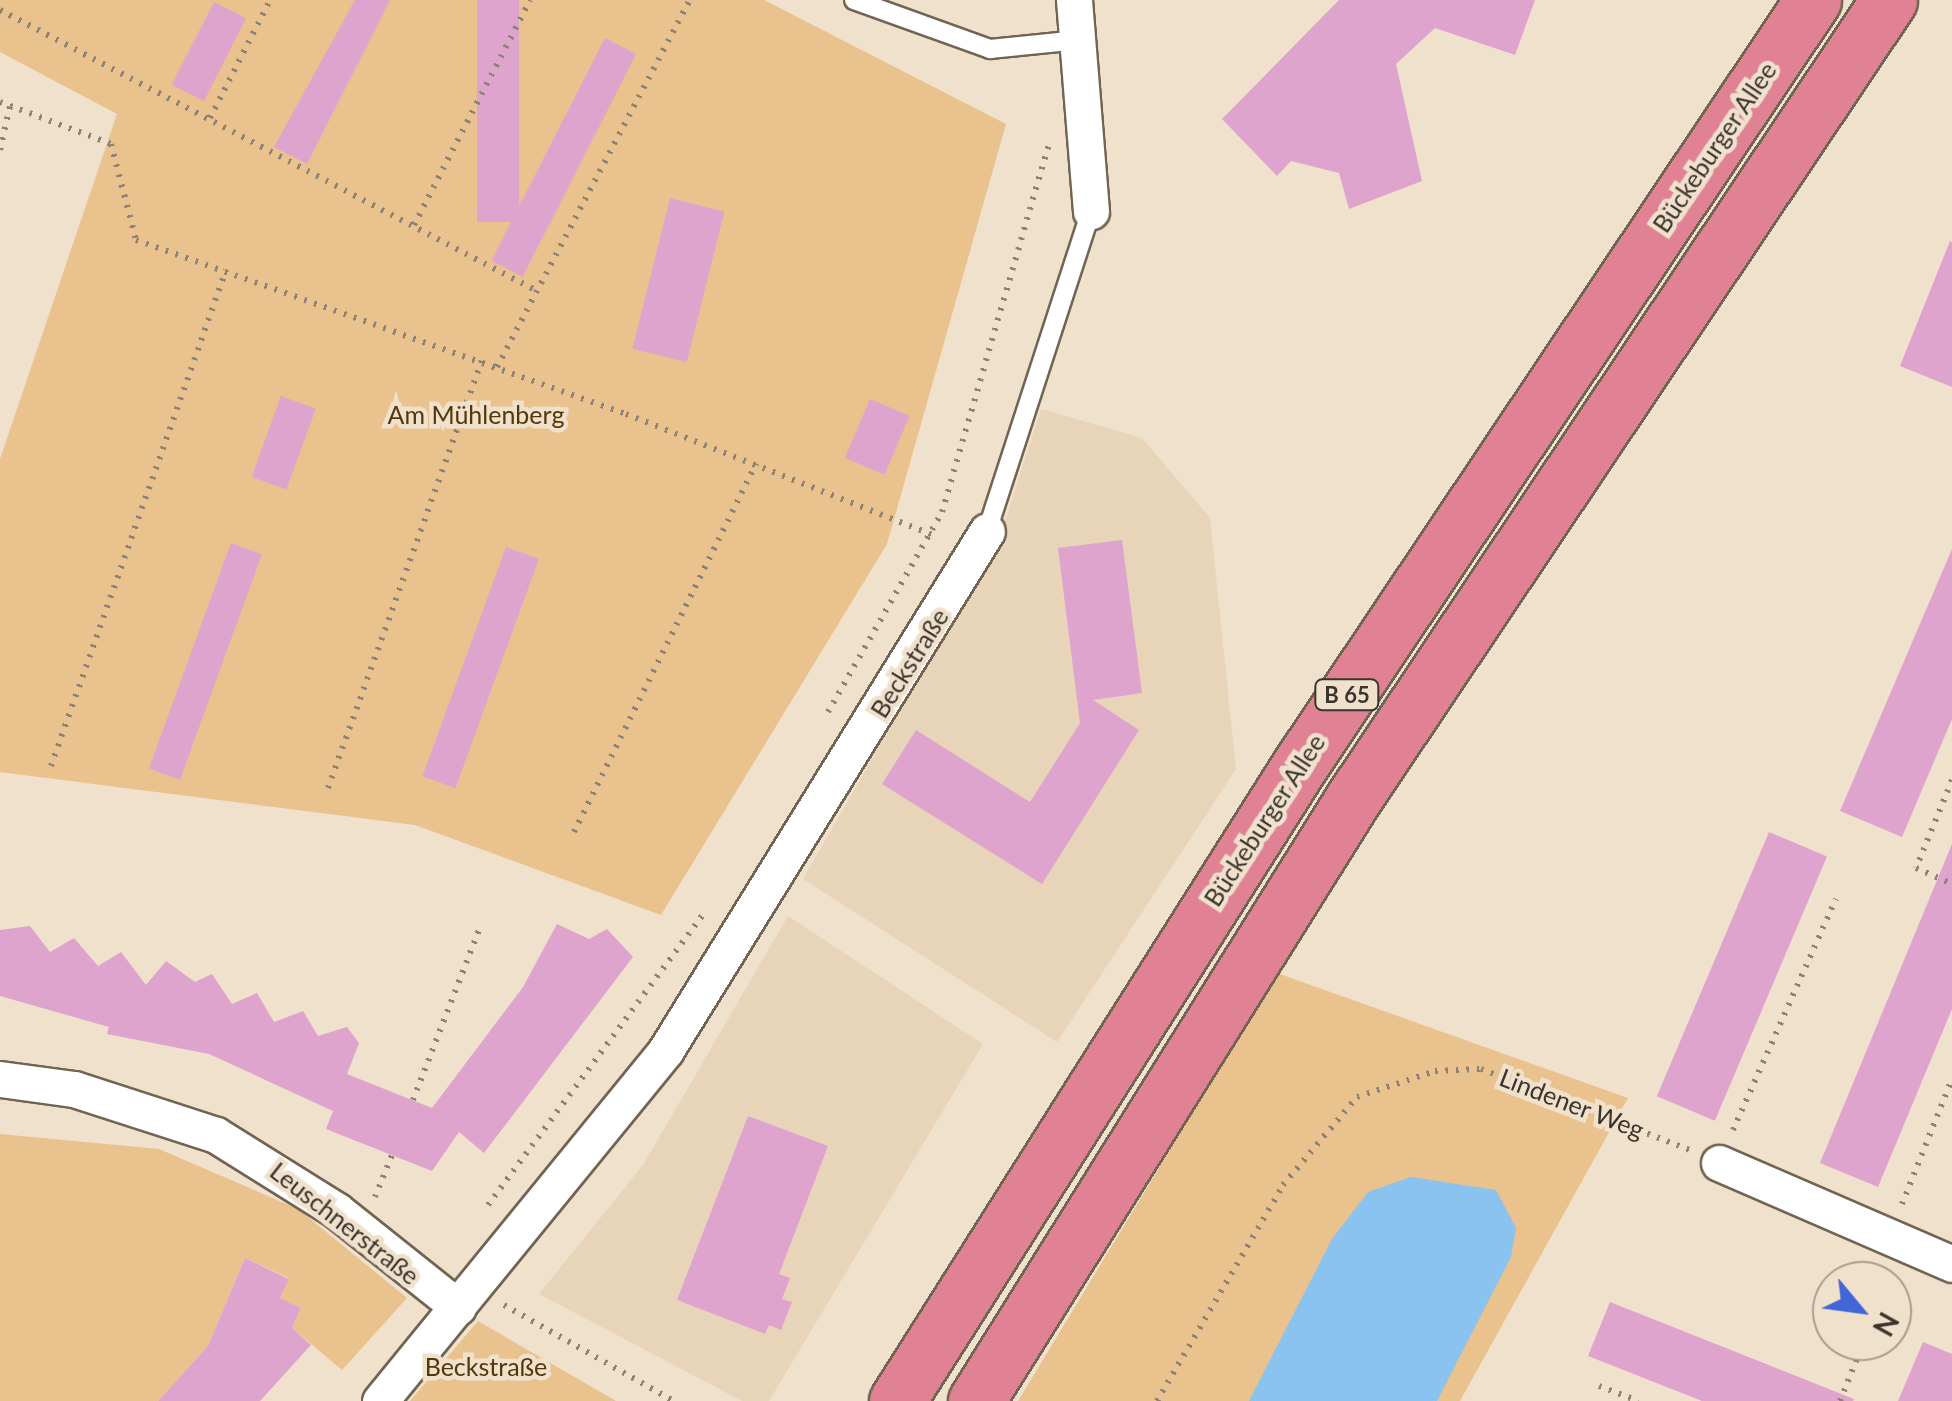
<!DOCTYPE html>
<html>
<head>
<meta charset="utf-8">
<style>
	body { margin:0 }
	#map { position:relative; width:1952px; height:1401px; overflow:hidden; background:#f0e1cd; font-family:Lato,sans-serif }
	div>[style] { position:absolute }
	.built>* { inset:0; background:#e8d4b9 }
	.green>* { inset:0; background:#e9c28d }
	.water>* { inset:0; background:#8ac2f0 }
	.building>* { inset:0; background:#dea4ce; transform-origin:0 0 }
	.path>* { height:6px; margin-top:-3px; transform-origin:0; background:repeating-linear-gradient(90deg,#8c8275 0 2.5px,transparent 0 10.5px) }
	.roads { filter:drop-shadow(2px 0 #716452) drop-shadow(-2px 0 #716452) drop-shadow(0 2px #716452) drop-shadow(0 -2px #716452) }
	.lane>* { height:18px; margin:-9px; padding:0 9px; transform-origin:9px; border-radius:9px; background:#fff }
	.street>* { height:35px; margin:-17.5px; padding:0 17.5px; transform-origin:17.5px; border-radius:17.5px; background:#fff }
	.highway>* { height:55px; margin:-27.5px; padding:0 27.5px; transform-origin:27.5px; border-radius:27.5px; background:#e08294 }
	span { translate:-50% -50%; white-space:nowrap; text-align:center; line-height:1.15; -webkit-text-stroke:9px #f0e1cd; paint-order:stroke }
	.shield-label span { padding:2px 8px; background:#f0e1cd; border:2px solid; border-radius:8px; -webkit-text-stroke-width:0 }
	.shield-label { font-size:22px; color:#3a342c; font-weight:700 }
	.street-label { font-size:25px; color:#3a342c }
	.park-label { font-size:25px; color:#533708 }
	.north { position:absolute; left:1812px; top:1261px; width:100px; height:100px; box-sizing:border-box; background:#f0e1cd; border:2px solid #a79c8d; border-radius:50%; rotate:119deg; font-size:28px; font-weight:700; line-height:40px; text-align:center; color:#3a342c }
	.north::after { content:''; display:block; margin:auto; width:35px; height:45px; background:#4265d7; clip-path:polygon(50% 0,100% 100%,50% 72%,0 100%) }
</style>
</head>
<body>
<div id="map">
	<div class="built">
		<div style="clip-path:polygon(1041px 409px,1142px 438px,1210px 518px,1236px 769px,1057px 1042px,803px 879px,1000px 537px)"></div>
		<div style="clip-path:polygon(788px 916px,983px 1044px,769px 1401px,742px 1401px,539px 1294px,643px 1165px)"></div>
	</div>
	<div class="green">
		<div style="clip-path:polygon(0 0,764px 0,1006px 124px,887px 544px,661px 915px,415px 825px,0 772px,0 459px,117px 114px,0 52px)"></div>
		<div style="clip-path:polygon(1277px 973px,1628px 1098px,1460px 1401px,1018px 1401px)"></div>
		<div style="clip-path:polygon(0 1134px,159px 1149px,298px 1209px,407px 1298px,342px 1370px,292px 1328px,301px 1308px,280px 1298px,289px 1278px,245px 1258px,208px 1346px,158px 1401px,0 1401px)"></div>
		<div style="clip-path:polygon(478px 1321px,616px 1401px,410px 1401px)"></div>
	</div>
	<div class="water">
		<div style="clip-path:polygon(1411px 1177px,1496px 1190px,1516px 1228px,1511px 1257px,1437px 1401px,1249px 1401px,1332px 1239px,1368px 1192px)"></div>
	</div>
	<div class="building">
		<div style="clip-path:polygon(355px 0,390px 0,307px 164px,274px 147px)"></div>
		<div style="left:477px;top:0;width:42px;height:222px"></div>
		<div style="clip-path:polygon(1339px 0,1535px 0,1515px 55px,1435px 28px,1396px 64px,1422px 181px,1349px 209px,1339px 173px,1291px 161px,1277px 176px,1222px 119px)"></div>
		<div style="left:214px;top:2px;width:36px;height:93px;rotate:27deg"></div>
		<div style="left:605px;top:38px;width:35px;height:250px;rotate:27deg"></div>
		<div style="left:670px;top:198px;width:56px;height:155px;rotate:14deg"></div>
		<div style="clip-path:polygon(1950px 241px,1952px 242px,1952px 387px,1900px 366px)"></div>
		<div style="left:281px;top:396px;width:37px;height:86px;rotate:20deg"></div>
		<div style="left:870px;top:399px;width:43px;height:64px;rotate:23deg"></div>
		<div style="clip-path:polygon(1122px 540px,1142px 693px,1093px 700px,1139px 730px,1042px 884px,882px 784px,916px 730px,1030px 802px,1080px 723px,1058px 548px)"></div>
		<div style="left:231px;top:543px;width:33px;height:240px;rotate:20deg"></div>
		<div style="left:506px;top:547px;width:35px;height:244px;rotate:20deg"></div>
		<div style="clip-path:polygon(1952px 549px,1952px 719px,1902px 837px,1840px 811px)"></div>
		<div style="left:1769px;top:832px;width:63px;height:287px;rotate:23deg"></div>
		<div style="clip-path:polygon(1952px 844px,1952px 1009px,1878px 1187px,1820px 1163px)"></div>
		<div style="clip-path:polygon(557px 924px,589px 939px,607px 929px,633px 957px,484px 1153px,459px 1132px,432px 1171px,326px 1129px,333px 1111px,209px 1054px,107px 1034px,109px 1027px,0 996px,0 930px,30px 926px,50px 952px,74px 938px,98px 966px,121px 952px,146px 985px,166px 961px,195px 982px,212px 974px,232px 1004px,257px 993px,274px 1022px,303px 1011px,318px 1036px,347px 1027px,359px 1043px,347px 1074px,432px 1108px,523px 987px)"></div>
		<div style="clip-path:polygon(748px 1116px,828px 1146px,779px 1274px,790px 1278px,782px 1299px,792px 1302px,781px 1330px,769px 1325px,765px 1334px,677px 1300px)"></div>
		<div style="clip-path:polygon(245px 1258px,289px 1279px,280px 1298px,301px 1308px,292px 1328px,311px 1345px,260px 1401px,158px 1401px,208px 1346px)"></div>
		<div style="clip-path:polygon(1610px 1302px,1854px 1399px,1853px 1401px,1702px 1401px,1588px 1356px)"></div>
		<div style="clip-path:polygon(1923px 1342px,1952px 1354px,1952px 1401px,1898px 1401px)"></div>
	</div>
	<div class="path">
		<div style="left:0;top:10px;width:606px;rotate:27.62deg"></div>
		<div style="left:0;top:102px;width:119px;rotate:20.7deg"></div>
		<div style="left:111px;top:144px;width:99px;rotate:75.4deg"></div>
		<div style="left:136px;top:240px;width:520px;rotate:19.55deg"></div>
		<div style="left:626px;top:414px;width:330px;rotate:21.5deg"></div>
		<div style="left:210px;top:118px;width:132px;rotate:-63deg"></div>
		<div style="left:0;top:150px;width:45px;rotate:-77.2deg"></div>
		<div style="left:414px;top:225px;width:253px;rotate:-62.7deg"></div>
		<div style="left:497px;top:367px;width:415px;rotate:-62.3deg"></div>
		<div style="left:828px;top:712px;width:230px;rotate:-60.3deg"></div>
		<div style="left:942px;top:512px;width:386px;rotate:-73.8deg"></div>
		<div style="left:51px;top:766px;width:526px;rotate:-70.57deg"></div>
		<div style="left:1952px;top:780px;width:95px;rotate:112.2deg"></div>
		<div style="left:1916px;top:868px;width:39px;rotate:24deg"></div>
		<div style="left:328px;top:788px;width:454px;rotate:-70.2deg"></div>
		<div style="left:574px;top:832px;width:411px;rotate:-63.7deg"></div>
		<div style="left:413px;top:1100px;width:182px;rotate:-68.8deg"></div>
		<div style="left:1733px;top:1130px;width:253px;rotate:-66deg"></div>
		<div style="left:375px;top:1197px;width:45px;rotate:-68deg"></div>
		<div style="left:1902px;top:1204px;width:135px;rotate:-68.2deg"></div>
		<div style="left:488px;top:1205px;width:367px;rotate:-53.5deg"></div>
		<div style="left:504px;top:1305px;width:195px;rotate:29.5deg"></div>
		<div style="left:1599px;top:1386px;width:42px;rotate:21deg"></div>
		<div style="left:1157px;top:1401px;width:250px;rotate:-59.7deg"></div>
		<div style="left:1283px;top:1185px;width:115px;rotate:-49.9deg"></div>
		<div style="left:1357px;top:1097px;width:82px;rotate:-18.4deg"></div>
		<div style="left:1435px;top:1071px;width:46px;rotate:-2.5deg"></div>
		<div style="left:1481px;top:1069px;width:224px;rotate:21.2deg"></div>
		<div style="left:1840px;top:1401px;width:65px;rotate:-68.2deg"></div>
	</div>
	<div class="roads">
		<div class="lane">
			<div style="left:854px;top:0;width:145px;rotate:19.8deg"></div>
			<div style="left:990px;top:49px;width:89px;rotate:-5.8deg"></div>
			<div style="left:987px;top:531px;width:336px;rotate:-72deg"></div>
		</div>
		<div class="street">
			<div style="left:1074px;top:0;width:212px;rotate:85.4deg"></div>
			<div style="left:0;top:1079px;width:75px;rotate:7.7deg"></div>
			<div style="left:74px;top:1089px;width:149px;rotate:17.9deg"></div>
			<div style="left:216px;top:1135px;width:142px;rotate:32deg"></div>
			<div style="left:336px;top:1210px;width:156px;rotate:38.5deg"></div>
			<div style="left:1719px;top:1163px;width:254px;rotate:23.4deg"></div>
			<div style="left:380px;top:1401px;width:453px;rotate:-50.8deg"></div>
			<div style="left:666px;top:1050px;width:610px;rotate:-58.26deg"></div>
		</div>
		<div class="highway">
			<div style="left:897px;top:1401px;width:753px;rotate:-57.64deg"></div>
			<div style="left:1300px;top:765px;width:921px;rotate:-56.15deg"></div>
			<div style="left:976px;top:1401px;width:710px;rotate:-57.94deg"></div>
			<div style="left:1353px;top:799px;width:962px;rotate:-56.14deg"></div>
		</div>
	</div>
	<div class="shield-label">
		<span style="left:1347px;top:695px">B 65</span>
	</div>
	<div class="street-label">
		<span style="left:1714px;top:147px;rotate:-56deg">Bückeburger Allee</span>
		<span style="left:909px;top:663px;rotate:-58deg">Beckstraße</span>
		<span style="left:1264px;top:820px;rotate:-57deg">Bückeburger Allee</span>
		<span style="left:1572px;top:1103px;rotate:21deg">Lindener Weg</span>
		<span style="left:345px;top:1223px;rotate:38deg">Leuschnerstraße</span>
	</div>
	<div class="park-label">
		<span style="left:476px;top:414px">Am Mühlenberg</span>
		<span style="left:486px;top:1366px">Beckstraße</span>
	</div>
	<div class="north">N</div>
</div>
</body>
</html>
